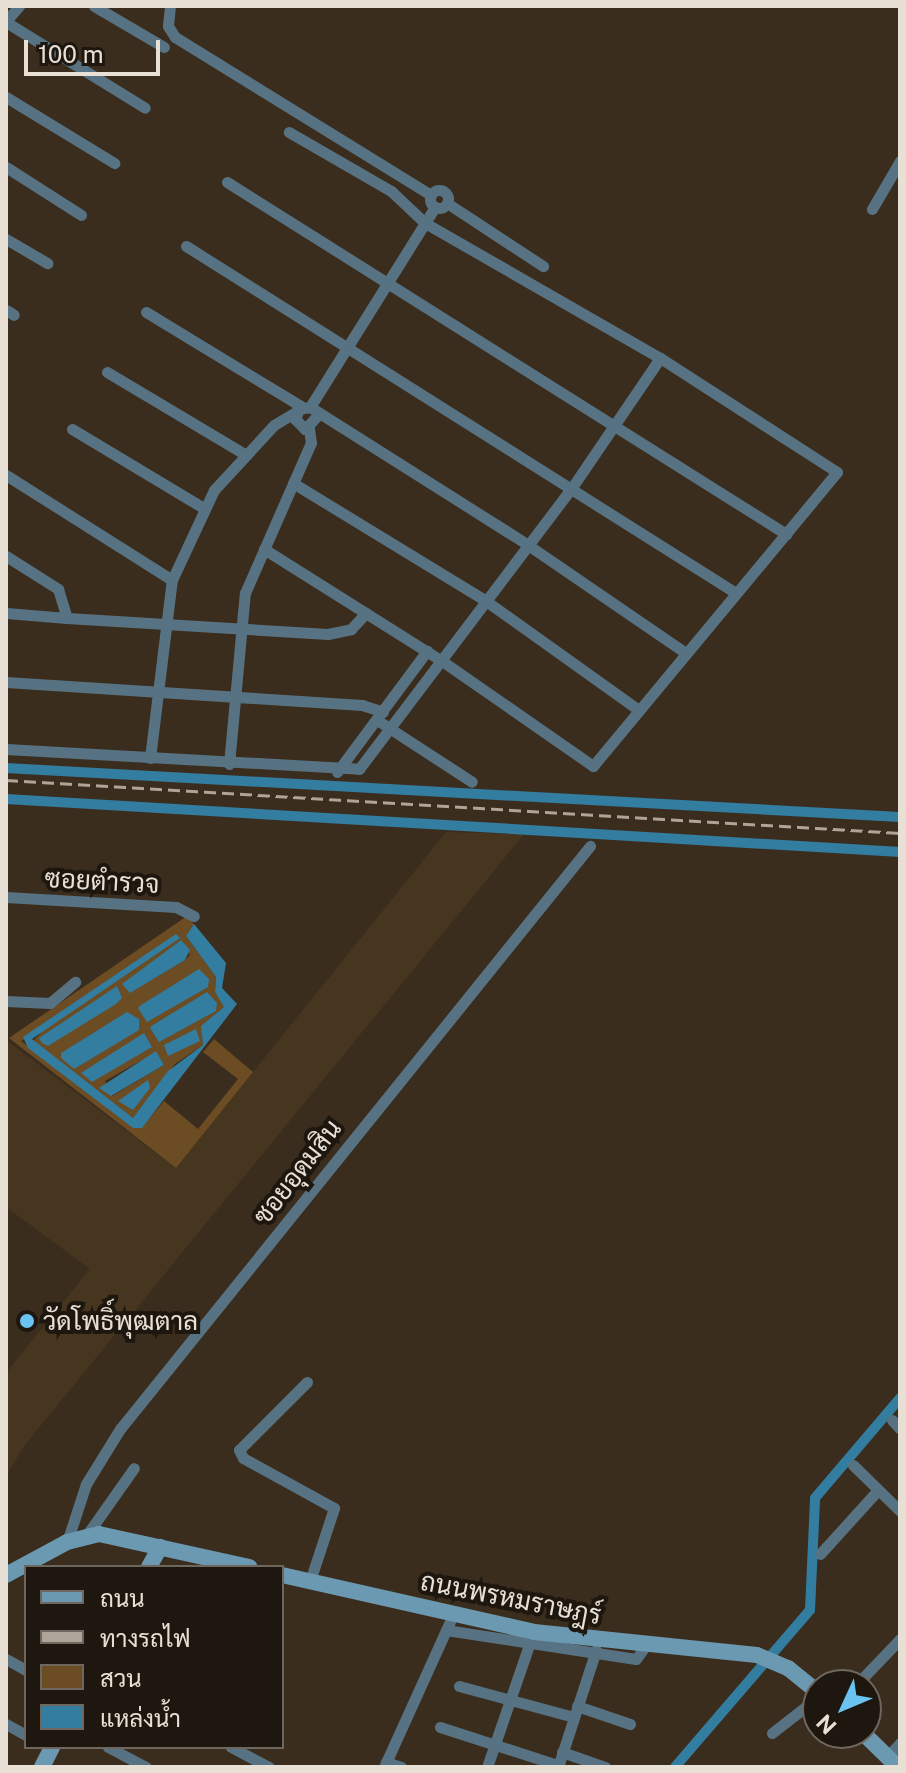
<!DOCTYPE html>
<html>
<head>
<meta charset="utf-8">
<style>
	body { margin:0 }
	#map { position:relative; width:906px; height:1773px; overflow:hidden; background:#3b2d1d; font-family:"Public Sans",Sarabun,sans-serif }
	div>[style] { position:absolute }
	.built>* { inset:0; background:#46351f }
	.green>* { inset:0; background:#6c4c22 }
	.water>* { inset:0; background:#337da1 }
	.canal>* { height:10px; margin:-5px; padding:0 5px; transform-origin:5px; border-radius:5px; background:#337da1 }
	.street>* { height:11px; margin:-5.5px; padding:0 5.5px; transform-origin:5.5px; border-radius:5.5px; background:#577383 }
	.street>.ring { margin:-5.5px; padding:0; box-sizing:content-box; background:none; border:11px solid #577383; border-radius:50% }
	.secondary>* { height:16px; margin:-8px; padding:0 8px; transform-origin:8px; border-radius:8px; background:#6b99b2 }
	.rail>* { height:3px; margin-top:-1.5px; transform-origin:0; background:repeating-linear-gradient(90deg,#aea498 0 12px,transparent 0 18px) }
	.dots>* { width:22px; height:22px; translate:-50% -50%; box-sizing:border-box; border:4px solid #1d1710; border-radius:50% }
	span { translate:-50% -50%; white-space:nowrap; text-align:center; line-height:1.15; -webkit-text-stroke:8px #1d1710; paint-order:stroke }
	.street-label { font-size:26px; color:#e8dfd5 }
	.poi-label { font-size:26px; color:#e8dfd5 }
	.left { translate:0 -50%; text-align:left }
	.frame { position:absolute; inset:0; border:8px solid #e8dfd5; pointer-events:none }
	.legend { position:absolute; left:24px; top:1565px; width:260px; height:184px; box-sizing:border-box; background:#1d1710; border:2px solid #6e675f; margin:0; padding:10px 14px; list-style:none; font-size:24px; color:#e8dfd5 }
	.legend li { display:flex; align-items:center; gap:16px; height:40px }
	.legend b { width:40px; border:2px solid #6e675f }
	.north { position:absolute; left:802px; top:1669px; width:80px; height:80px; box-sizing:border-box; background:#1d1710; border:2px solid #6e675f; border-radius:50%; rotate:226deg; font-size:22px; font-weight:700; line-height:32px; text-align:center; color:#e8dfd5 }
	.north::after { content:''; display:block; margin:auto; width:28px; height:36px; background:#6ac3f1; clip-path:polygon(50% 0,100% 100%,50% 72%,0 100%) }
	.scale { position:absolute; left:24px; top:40px; width:136px; height:36px; box-sizing:border-box; border:4px solid #e8dfd5; border-top:0; padding-left:10px; font-size:24px; line-height:28px; white-space:nowrap; color:#e8dfd5; -webkit-text-stroke:6px #1d1710; paint-order:stroke }
</style>
</head>
<body>
<div id="map">
	<div class="built">
		<div style="clip-path:polygon(446px 832px,524px 834px,24px 1446px,6px 1476px,6px 1373px,90px 1269px,6px 1207px,6px 1040px,176px 1168px)"></div>
	</div>
	<div class="green">
		<div style="clip-path:polygon(evenodd,187px 916px,194px 924px,186px 936px,216px 977px,215px 992px,225px 1007px,202px 1026px,203px 1045px,175px 1064px,133px 1118px,32px 1042px,46px 1028px,21px 1041px,142px 1127px,164px 1101px,198px 1129px,238px 1079px,203px 1052px,214px 1039px,253px 1072px,176px 1168px,9px 1038px,187px 916px,181px 940px,190px 955px,185px 960px,131px 992px,123px 984px,181px 940px,187px 916px,156px 1052px,164px 1065px,112px 1096px,105px 1081px,156px 1052px)"></div>
	</div>
	<div class="water">
		<div style="clip-path:polygon(194px 924px,226px 963px,222px 988px,237px 1004px,142px 1128px,133px 1128px,28px 1048px,23px 1037px,176px 934px,180px 938px,32px 1039px,133px 1118px,168px 1071px,203px 1045px,201px 1026px,224px 1007px,215px 992px,216px 977px,186px 936px)"></div>
		<div style="clip-path:polygon(181px 940px,190px 950px,185px 960px,130px 993px,122px 984px)"></div>
		<div style="clip-path:polygon(199px 969px,209px 979px,208px 987px,147px 1022px,138px 1008px,141px 1005px)"></div>
		<div style="clip-path:polygon(117px 986px,122px 998px,116px 1004px,48px 1046px,42px 1043px,39px 1038px)"></div>
		<div style="clip-path:polygon(207px 992px,217px 1003px,216px 1011px,159px 1042px,150px 1028px,153px 1025px)"></div>
		<div style="clip-path:polygon(127px 1012px,139px 1019px,139px 1030px,74px 1069px,61px 1058px,61px 1053px)"></div>
		<div style="clip-path:polygon(196px 1029px,200px 1041px,168px 1056px,164px 1045px)"></div>
		<div style="clip-path:polygon(144px 1033px,152px 1047px,92px 1082px,81px 1073px)"></div>
		<div style="clip-path:polygon(156px 1051px,164px 1065px,111px 1096px,99px 1088px)"></div>
		<div style="clip-path:polygon(148px 1080px,150px 1088px,133px 1110px,118px 1101px)"></div>
	</div>
	<div class="canal">
		<div style="left:6px;top:768px;width:895px;rotate:3.14deg"></div>
		<div style="left:6px;top:799px;width:896px;rotate:3.39deg"></div>
		<div style="left:675px;top:1767px;width:207px;rotate:-49.3deg"></div>
		<div style="left:810px;top:1610px;width:112px;rotate:-87.4deg"></div>
		<div style="left:815px;top:1498px;width:131px;rotate:-49.6deg"></div>
	</div>
	<div class="street">
		<div style="left:94px;top:6px;width:81px;rotate:30.4deg"></div>
		<div style="left:170px;top:6px;width:20px;rotate:96deg"></div>
		<div style="left:168px;top:26px;width:13px;rotate:58deg"></div>
		<div style="left:175px;top:37px;width:301px;rotate:31.7deg"></div>
		<div style="left:6px;top:21px;width:20px;rotate:-49deg"></div>
		<div style="left:6px;top:22px;width:163px;rotate:31.7deg"></div>
		<div style="left:6px;top:97px;width:127px;rotate:31.4deg"></div>
		<div style="left:6px;top:167px;width:89px;rotate:32.6deg"></div>
		<div style="left:227px;top:182px;width:661px;rotate:32.2deg"></div>
		<div class="ring" style="left:430px;top:190px;width:7px;height:7px"></div>
		<div style="left:447px;top:203px;width:115px;rotate:33.3deg"></div>
		<div style="left:872px;top:209px;width:56px;rotate:-59.7deg"></div>
		<div style="left:6px;top:239px;width:48px;rotate:30.3deg"></div>
		<div style="left:186px;top:246px;width:650px;rotate:32.25deg"></div>
		<div style="left:6px;top:310px;width:9px;rotate:32deg"></div>
		<div style="left:146px;top:312px;width:183px;rotate:31.3deg"></div>
		<div style="left:107px;top:372px;width:162px;rotate:30.8deg"></div>
		<div style="left:310px;top:407px;width:236px;rotate:-58deg"></div>
		<div style="left:317px;top:416px;width:18px;rotate:133deg"></div>
		<div style="left:305px;top:429px;width:14px;rotate:-135deg"></div>
		<div style="left:295px;top:419px;width:11px;rotate:-68deg"></div>
		<div style="left:299px;top:409px;width:11px;rotate:-10deg"></div>
		<div style="left:310px;top:407px;width:258px;rotate:32.3deg"></div>
		<div style="left:528px;top:545px;width:189px;rotate:34.4deg"></div>
		<div style="left:72px;top:429px;width:155px;rotate:31deg"></div>
		<div style="left:6px;top:475px;width:196px;rotate:32.3deg"></div>
		<div style="left:293px;top:483px;width:226px;rotate:31.4deg"></div>
		<div style="left:486px;top:601px;width:188px;rotate:35.5deg"></div>
		<div style="left:264px;top:549px;width:210px;rotate:32.2deg"></div>
		<div style="left:442px;top:661px;width:184px;rotate:34.8deg"></div>
		<div style="left:593px;top:766px;width:382px;rotate:-50.3deg"></div>
		<div style="left:837px;top:472px;width:211px;rotate:-147.2deg"></div>
		<div style="left:660px;top:358px;width:271px;rotate:-150.1deg"></div>
		<div style="left:425px;top:223px;width:47px;rotate:-136.7deg"></div>
		<div style="left:391px;top:191px;width:118px;rotate:-150deg"></div>
		<div style="left:6px;top:556px;width:62px;rotate:32.4deg"></div>
		<div style="left:58px;top:589px;width:30px;rotate:73deg"></div>
		<div style="left:67px;top:618px;width:261px;rotate:3.5deg"></div>
		<div style="left:328px;top:634px;width:24px;rotate:-12deg"></div>
		<div style="left:351px;top:629px;width:22px;rotate:-47deg"></div>
		<div style="left:6px;top:613px;width:61px;rotate:4.7deg"></div>
		<div style="left:6px;top:682px;width:357px;rotate:3.7deg"></div>
		<div style="left:362px;top:705px;width:22px;rotate:18deg"></div>
		<div style="left:377px;top:720px;width:113px;rotate:33.1deg"></div>
		<div style="left:6px;top:749px;width:354px;rotate:3.2deg"></div>
		<div style="left:359px;top:769px;width:355px;rotate:-52.9deg"></div>
		<div style="left:573px;top:486px;width:155px;rotate:-55.8deg"></div>
		<div style="left:150px;top:758px;width:179px;rotate:-83deg"></div>
		<div style="left:172px;top:580px;width:99px;rotate:-65deg"></div>
		<div style="left:214px;top:490px;width:88px;rotate:-47.3deg"></div>
		<div style="left:274px;top:425px;width:26px;rotate:-31deg"></div>
		<div style="left:229px;top:764px;width:172px;rotate:-84.7deg"></div>
		<div style="left:245px;top:593px;width:164px;rotate:-66.3deg"></div>
		<div style="left:311px;top:443px;width:15px;rotate:-98deg"></div>
		<div style="left:337px;top:772px;width:151px;rotate:-53.4deg"></div>
		<div style="left:6px;top:897px;width:170px;rotate:3.4deg"></div>
		<div style="left:176px;top:907px;width:20px;rotate:27deg"></div>
		<div style="left:6px;top:1001px;width:44px;rotate:2.6deg"></div>
		<div style="left:50px;top:1003px;width:33px;rotate:-40deg"></div>
		<div style="left:307px;top:1382px;width:96px;rotate:135deg"></div>
		<div style="left:239px;top:1450px;width:9px;rotate:63deg"></div>
		<div style="left:243px;top:1458px;width:104px;rotate:28.8deg"></div>
		<div style="left:334px;top:1508px;width:77px;rotate:108.2deg"></div>
		<div style="left:892px;top:1420px;width:12px;rotate:48deg"></div>
		<div style="left:853px;top:1465px;width:66px;rotate:44.4deg"></div>
		<div style="left:86px;top:1536px;width:83px;rotate:-54.8deg"></div>
		<div style="left:67px;top:1542px;width:61px;rotate:-71.9deg"></div>
		<div style="left:86px;top:1484px;width:65px;rotate:-58.3deg"></div>
		<div style="left:120px;top:1429px;width:749px;rotate:-51.13deg"></div>
		<div style="left:820px;top:1554px;width:86px;rotate:-47.8deg"></div>
		<div style="left:446px;top:1630px;width:192px;rotate:8.7deg"></div>
		<div style="left:636px;top:1659px;width:19px;rotate:-54deg"></div>
		<div style="left:6px;top:1659px;width:23px;rotate:29deg"></div>
		<div style="left:856px;top:1685px;width:64px;rotate:-46.3deg"></div>
		<div style="left:459px;top:1686px;width:119px;rotate:15.1deg"></div>
		<div style="left:577px;top:1706px;width:56px;rotate:18.8deg"></div>
		<div style="left:6px;top:1724px;width:23px;rotate:29deg"></div>
		<div style="left:440px;top:1727px;width:124px;rotate:17.9deg"></div>
		<div style="left:772px;top:1733px;width:58px;rotate:-38deg"></div>
		<div style="left:108px;top:1747px;width:43px;rotate:27.8deg"></div>
		<div style="left:231px;top:1747px;width:43px;rotate:27.8deg"></div>
		<div style="left:562px;top:1752px;width:46px;rotate:19.2deg"></div>
		<div style="left:888px;top:1756px;width:18px;rotate:-47deg"></div>
		<div style="left:386px;top:1762px;width:16px;rotate:18deg"></div>
		<div style="left:384px;top:1767px;width:169px;rotate:-65.6deg"></div>
		<div style="left:487px;top:1767px;width:135px;rotate:-71deg"></div>
		<div style="left:558px;top:1767px;width:123px;rotate:-72deg"></div>
	</div>
	<div class="secondary">
		<div style="left:149px;top:1567px;width:23px;rotate:-61deg"></div>
		<div style="left:6px;top:1575px;width:69px;rotate:-28.4deg"></div>
		<div style="left:67px;top:1542px;width:33px;rotate:-14deg"></div>
		<div style="left:99px;top:1534px;width:154px;rotate:12.4deg"></div>
		<div style="left:282px;top:1575px;width:258px;rotate:12.7deg"></div>
		<div style="left:534px;top:1632px;width:224px;rotate:5.9deg"></div>
		<div style="left:757px;top:1655px;width:34px;rotate:23deg"></div>
		<div style="left:788px;top:1668px;width:38px;rotate:39deg"></div>
		<div style="left:863px;top:1733px;width:49px;rotate:44.2deg"></div>
		<div style="left:42px;top:1767px;width:22px;rotate:-63deg"></div>
	</div>
	<div class="rail">
		<div style="left:6px;top:780px;width:896px;rotate:3.39deg"></div>
	</div>
	<div class="dots">
		<div style="left:27px;top:1321px;background:#6ac3f1"></div>
	</div>
	<div class="street-label">
		<span style="left:102px;top:881px;rotate:3deg">ซอยตำรวจ</span>
		<span style="left:297px;top:1172px;rotate:-52deg">ซอยอุดมสิน</span>
		<span style="left:511px;top:1598px;rotate:11deg">ถนนพรหมราษฎร์</span>
	</div>
	<div class="poi-label">
		<span class="left" style="left:43px;top:1321px">วัดโพธิ์พุฒตาล</span>
	</div>
	<div class="frame"></div>
	<ul class="legend">
	<li><b style="height:10px;background:#6b99b2"></b>ถนน</li>
	<li><b style="height:10px;background:#aea498"></b>ทางรถไฟ</li>
	<li><b style="height:22px;background:#6c4c22"></b>สวน</li>
	<li><b style="height:22px;background:#337da1"></b>แหล่งน้ำ</li>
	</ul>
	<div class="north">N</div>
	<div class="scale">100 m</div>
</div>
</body>
</html>
